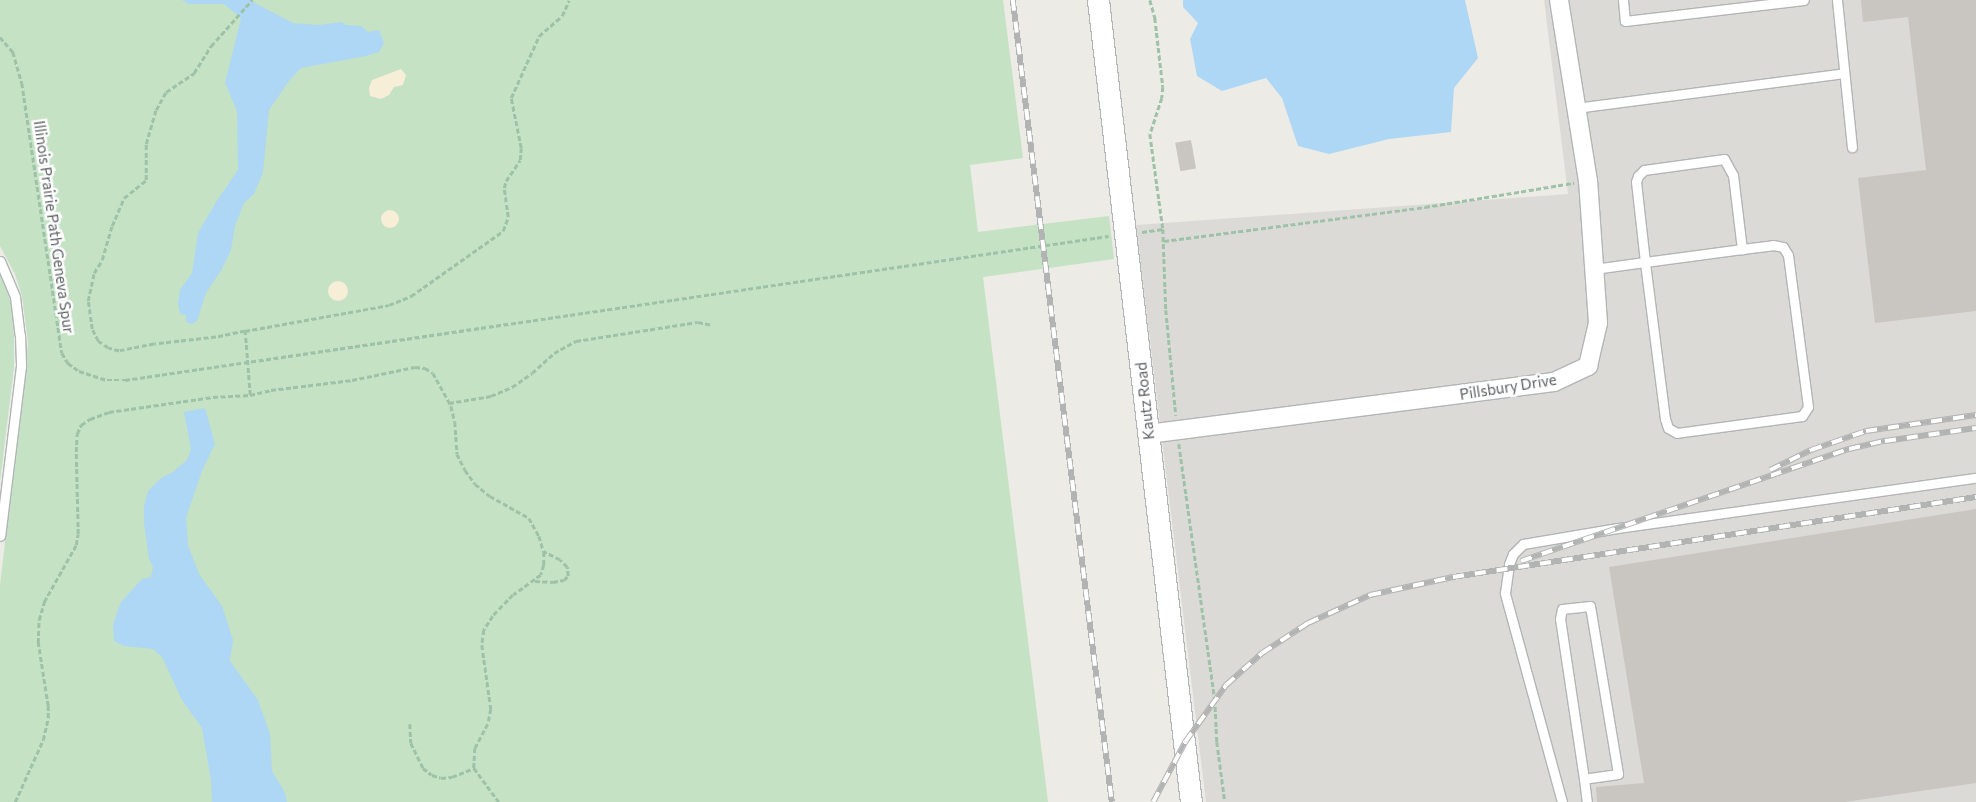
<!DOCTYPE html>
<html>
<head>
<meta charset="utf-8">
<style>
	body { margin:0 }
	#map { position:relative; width:1976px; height:802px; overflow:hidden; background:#edebe5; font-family:Commissioner,sans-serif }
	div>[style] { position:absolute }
	.industrial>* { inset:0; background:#dcdad7 }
	.green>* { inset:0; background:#c5e2c4 }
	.sand>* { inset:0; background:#f6eed7 }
	.round { border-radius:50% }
	.water>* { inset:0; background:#add7f5 }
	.building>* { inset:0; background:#c9c6c1; transform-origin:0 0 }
	.path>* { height:2.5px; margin-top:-1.25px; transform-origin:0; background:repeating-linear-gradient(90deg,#9ec2a8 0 5px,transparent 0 7.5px) }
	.roads { filter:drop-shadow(1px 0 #b2b5b8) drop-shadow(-1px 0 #b2b5b8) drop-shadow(0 1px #b2b5b8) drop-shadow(0 -1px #b2b5b8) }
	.service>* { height:9px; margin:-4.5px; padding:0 4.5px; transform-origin:4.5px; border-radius:4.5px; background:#fff }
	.minor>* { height:18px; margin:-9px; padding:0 9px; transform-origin:9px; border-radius:9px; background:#fff }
	.tertiary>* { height:21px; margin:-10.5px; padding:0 10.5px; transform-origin:10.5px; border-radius:10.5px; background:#fff }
	.rail>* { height:5.5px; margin-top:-2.75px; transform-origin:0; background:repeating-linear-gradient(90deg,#fff 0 11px,#b2b3b3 0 22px); box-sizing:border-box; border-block:1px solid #b2b3b3 }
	span { translate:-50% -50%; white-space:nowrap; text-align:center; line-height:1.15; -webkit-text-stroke:5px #fff; paint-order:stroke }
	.street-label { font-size:15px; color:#5d6063 }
</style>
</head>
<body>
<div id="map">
	<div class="industrial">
		<div style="clip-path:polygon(1544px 0,1976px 0,1976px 802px,1206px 802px,1136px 225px,1568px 194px)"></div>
	</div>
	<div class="green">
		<div style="clip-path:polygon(0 0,1003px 0,1023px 158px,970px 165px,978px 232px,1109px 216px,1114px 259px,983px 277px,1048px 802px,0 802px,0 585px,28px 343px,22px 296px,15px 274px,0 246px)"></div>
		<div style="clip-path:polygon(0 271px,11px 303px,14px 328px,14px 367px,0 482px)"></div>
	</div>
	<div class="sand">
		<div style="clip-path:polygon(401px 69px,406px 75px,403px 85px,394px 87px,389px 95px,381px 99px,370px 96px,369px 88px,372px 80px)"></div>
		<div class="round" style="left:381px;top:210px;width:18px;height:18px"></div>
		<div class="round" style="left:328px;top:281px;width:20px;height:20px"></div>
	</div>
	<div class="water">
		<div style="clip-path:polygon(182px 0,249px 0,293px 23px,318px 25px,342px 22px,346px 25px,361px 26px,368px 32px,379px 30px,384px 43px,379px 52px,366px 56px,301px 68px,289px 81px,269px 110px,263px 172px,254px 194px,244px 203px,235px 226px,231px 250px,222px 269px,206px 293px,197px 321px,192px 324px,186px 322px,186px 315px,180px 314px,178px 304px,180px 290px,192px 273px,198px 233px,216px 202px,238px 170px,237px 111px,225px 83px,241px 18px,224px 4px,189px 4px)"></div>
		<div style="clip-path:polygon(1183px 0,1465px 0,1478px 58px,1454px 88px,1451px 132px,1389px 139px,1329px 154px,1298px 146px,1282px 98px,1266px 78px,1222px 91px,1197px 76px,1190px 39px,1198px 23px,1183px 7px)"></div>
		<div style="clip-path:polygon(205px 408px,215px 444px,202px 471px,186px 518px,188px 545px,199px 574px,222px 606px,233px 640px,230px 661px,258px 700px,270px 734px,272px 771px,285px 793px,287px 802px,212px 802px,211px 780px,202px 728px,182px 700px,162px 657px,153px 649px,124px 646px,114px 641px,113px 624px,121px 602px,142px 579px,151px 577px,153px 567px,149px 559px,144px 523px,144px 506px,148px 491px,161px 478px,173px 472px,187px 460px,191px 449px,184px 412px)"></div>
	</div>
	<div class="building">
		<div style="clip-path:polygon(1861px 0,1976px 0,1976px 311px,1875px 323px,1858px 178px,1926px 170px,1908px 17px,1863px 22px)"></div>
		<div style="left:1191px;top:140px;width:29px;height:16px;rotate:80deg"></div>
		<div style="clip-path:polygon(1976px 509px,1976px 783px,1845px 802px,1597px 802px,1596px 787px,1644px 783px,1609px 567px)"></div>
	</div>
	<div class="path">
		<div style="left:1150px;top:0;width:19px;rotate:74deg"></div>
		<div style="left:1155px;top:18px;width:69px;rotate:83.4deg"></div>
		<div style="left:1163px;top:87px;width:11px;rotate:95deg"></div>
		<div style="left:1162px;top:98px;width:38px;rotate:108deg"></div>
		<div style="left:1150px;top:134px;width:96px;rotate:82.2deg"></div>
		<div style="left:1163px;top:229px;width:81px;rotate:87.9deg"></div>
		<div style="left:1166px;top:310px;width:106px;rotate:84.6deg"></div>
		<div style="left:0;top:37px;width:20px;rotate:49deg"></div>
		<div style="left:13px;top:52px;width:32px;rotate:74deg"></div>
		<div style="left:22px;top:83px;width:273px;rotate:81.6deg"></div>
		<div style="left:62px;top:353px;width:12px;rotate:59deg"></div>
		<div style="left:68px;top:363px;width:14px;rotate:36deg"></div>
		<div style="left:79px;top:371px;width:29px;rotate:18deg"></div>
		<div style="left:107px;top:380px;width:18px"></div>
		<div style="left:125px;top:380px;width:994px;rotate:-8.33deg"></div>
		<div style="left:1142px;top:232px;width:21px;rotate:-8deg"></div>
		<div style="left:1164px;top:241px;width:263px;rotate:-7.4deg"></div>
		<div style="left:1425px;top:207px;width:151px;rotate:-9.2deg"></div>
		<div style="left:245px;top:331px;width:30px;rotate:168deg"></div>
		<div style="left:216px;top:337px;width:62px;rotate:173.6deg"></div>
		<div style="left:154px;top:344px;width:36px;rotate:169deg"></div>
		<div style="left:119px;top:351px;width:11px;rotate:-165deg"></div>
		<div style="left:108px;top:348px;width:12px;rotate:-145deg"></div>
		<div style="left:98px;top:341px;width:13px;rotate:-117deg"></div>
		<div style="left:92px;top:329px;width:28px;rotate:-98deg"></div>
		<div style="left:88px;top:301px;width:29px;rotate:-78deg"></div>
		<div style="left:94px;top:273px;width:15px;rotate:-58deg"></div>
		<div style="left:102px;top:260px;width:35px;rotate:-74deg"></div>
		<div style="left:112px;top:226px;width:30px;rotate:-67deg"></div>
		<div style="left:124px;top:198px;width:28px;rotate:-39deg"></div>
		<div style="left:146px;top:180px;width:36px;rotate:-90deg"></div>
		<div style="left:146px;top:144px;width:35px;rotate:-74deg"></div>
		<div style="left:156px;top:110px;width:21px;rotate:-61deg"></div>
		<div style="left:166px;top:92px;width:34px;rotate:-34deg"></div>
		<div style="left:194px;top:73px;width:32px;rotate:-58deg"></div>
		<div style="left:211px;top:46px;width:62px;rotate:-48.3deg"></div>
		<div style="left:250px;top:395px;width:22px;rotate:-13deg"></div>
		<div style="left:271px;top:390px;width:82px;rotate:-7deg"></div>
		<div style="left:352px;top:380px;width:64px;rotate:-11.7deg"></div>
		<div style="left:415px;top:367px;width:10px;rotate:6deg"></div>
		<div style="left:425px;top:368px;width:9px;rotate:32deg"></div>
		<div style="left:433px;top:373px;width:38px;rotate:61deg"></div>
		<div style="left:451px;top:406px;width:16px;rotate:76deg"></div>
		<div style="left:455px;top:422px;width:32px;rotate:86deg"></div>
		<div style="left:457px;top:454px;width:18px;rotate:63deg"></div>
		<div style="left:465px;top:470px;width:17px;rotate:54deg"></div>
		<div style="left:475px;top:484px;width:19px;rotate:39deg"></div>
		<div style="left:490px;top:496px;width:45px;rotate:29.4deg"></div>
		<div style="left:529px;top:518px;width:21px;rotate:61deg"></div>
		<div style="left:539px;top:536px;width:17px;rotate:73deg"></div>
		<div style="left:544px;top:552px;width:13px;rotate:90deg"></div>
		<div style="left:544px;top:565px;width:10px;rotate:107deg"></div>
		<div style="left:541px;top:575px;width:34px;rotate:144deg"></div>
		<div style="left:513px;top:595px;width:29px;rotate:134deg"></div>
		<div style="left:493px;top:616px;width:17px;rotate:123deg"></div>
		<div style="left:484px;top:630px;width:15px;rotate:98deg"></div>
		<div style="left:482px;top:645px;width:65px;rotate:82deg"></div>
		<div style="left:491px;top:709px;width:15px;rotate:101deg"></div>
		<div style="left:488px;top:724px;width:27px;rotate:118deg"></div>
		<div style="left:475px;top:748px;width:20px;rotate:93deg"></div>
		<div style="left:474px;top:768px;width:42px;rotate:53.7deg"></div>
		<div style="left:449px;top:403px;width:43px;rotate:-9.5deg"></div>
		<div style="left:491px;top:396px;width:23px;rotate:-23deg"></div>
		<div style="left:512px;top:387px;width:24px;rotate:-35deg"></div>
		<div style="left:532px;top:373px;width:30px;rotate:-42deg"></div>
		<div style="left:554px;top:353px;width:25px;rotate:-29deg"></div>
		<div style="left:576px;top:341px;width:123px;rotate:-8.9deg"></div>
		<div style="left:698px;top:322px;width:14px;rotate:12deg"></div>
		<div style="left:1179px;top:444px;width:258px;rotate:82deg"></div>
		<div style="left:1215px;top:699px;width:43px;rotate:87.3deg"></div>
		<div style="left:1217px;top:742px;width:61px;rotate:82.4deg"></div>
		<div style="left:535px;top:581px;width:18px;rotate:3deg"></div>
		<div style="left:553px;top:582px;width:11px;rotate:-10deg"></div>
		<div style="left:564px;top:580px;width:6px;rotate:-45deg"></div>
		<div style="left:568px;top:576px;width:9px;rotate:-96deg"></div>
		<div style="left:567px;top:567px;width:10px;rotate:-135deg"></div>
		<div style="left:560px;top:560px;width:18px;rotate:-153deg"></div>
		<div style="left:410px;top:724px;width:19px;rotate:87deg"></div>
		<div style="left:411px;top:743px;width:28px;rotate:64deg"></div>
		<div style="left:423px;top:768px;width:11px;rotate:38deg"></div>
		<div style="left:432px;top:775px;width:9px;rotate:18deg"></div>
		<div style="left:441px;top:778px;width:11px;rotate:-5deg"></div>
		<div style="left:452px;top:777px;width:24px;rotate:-22deg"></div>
		<div style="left:15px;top:802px;width:68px;rotate:-65.7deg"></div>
		<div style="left:43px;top:740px;width:23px;rotate:-77deg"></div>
		<div style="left:48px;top:718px;width:12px;rotate:-90deg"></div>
		<div style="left:48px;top:706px;width:64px;rotate:-99deg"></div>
		<div style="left:38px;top:643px;width:23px;rotate:-88deg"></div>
		<div style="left:39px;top:620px;width:19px;rotate:-74deg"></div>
		<div style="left:44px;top:602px;width:65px;rotate:-60.7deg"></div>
		<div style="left:76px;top:545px;width:11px;rotate:-80deg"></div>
		<div style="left:78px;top:534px;width:82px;rotate:-91.4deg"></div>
		<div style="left:76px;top:452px;width:18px;rotate:-87deg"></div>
		<div style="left:77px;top:434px;width:10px;rotate:-66deg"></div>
		<div style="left:81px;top:425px;width:11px;rotate:-34deg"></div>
		<div style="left:90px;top:419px;width:20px;rotate:-20deg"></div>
		<div style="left:109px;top:412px;width:105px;rotate:-8.2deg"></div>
		<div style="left:213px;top:397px;width:37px;rotate:-3deg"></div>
		<div style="left:250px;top:395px;width:64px;rotate:-94.5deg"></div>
		<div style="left:245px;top:331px;width:146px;rotate:-10.2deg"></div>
		<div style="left:389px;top:305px;width:24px;rotate:-22deg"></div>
		<div style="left:411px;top:296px;width:113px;rotate:-35.2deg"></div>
		<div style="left:503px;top:231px;width:15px;rotate:-70deg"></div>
		<div style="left:508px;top:217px;width:29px;rotate:-98deg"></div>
		<div style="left:504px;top:188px;width:7px;rotate:-74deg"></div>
		<div style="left:506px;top:181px;width:25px;rotate:-56deg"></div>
		<div style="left:520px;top:160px;width:12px;rotate:-85deg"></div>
		<div style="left:521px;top:148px;width:51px;rotate:-101.3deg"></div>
		<div style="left:511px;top:98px;width:68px;rotate:-65.7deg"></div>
		<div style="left:539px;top:36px;width:30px;rotate:-41deg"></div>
		<div style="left:562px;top:16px;width:17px;rotate:-66deg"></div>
	</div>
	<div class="roads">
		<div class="service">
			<div style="left:1623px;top:0;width:21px;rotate:85deg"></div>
			<div style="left:1625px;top:21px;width:180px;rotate:-6.7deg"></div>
			<div style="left:1837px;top:0;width:148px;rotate:84.2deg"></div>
			<div style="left:1576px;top:108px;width:270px;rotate:-7.4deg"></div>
			<div style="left:0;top:261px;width:39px;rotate:67deg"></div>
			<div style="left:15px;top:297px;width:38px;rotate:83deg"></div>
			<div style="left:20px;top:335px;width:31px;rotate:88deg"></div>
			<div style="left:21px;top:366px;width:171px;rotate:97deg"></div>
			<div style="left:1594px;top:269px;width:51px;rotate:-7.8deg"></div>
			<div style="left:1645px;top:262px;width:98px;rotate:-7.6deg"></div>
			<div style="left:1742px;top:249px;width:31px;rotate:-7deg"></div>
			<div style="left:1773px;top:245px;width:10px;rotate:11deg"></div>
			<div style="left:1783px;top:247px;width:9px;rotate:58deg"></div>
			<div style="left:1788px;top:255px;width:153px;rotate:82.5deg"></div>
			<div style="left:1808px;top:407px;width:11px;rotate:124deg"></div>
			<div style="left:1802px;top:416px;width:126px;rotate:172.3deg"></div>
			<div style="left:1677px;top:433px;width:10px;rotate:-151deg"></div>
			<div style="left:1668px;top:428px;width:9px;rotate:-108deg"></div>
			<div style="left:1665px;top:419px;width:158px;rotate:-97.3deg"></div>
			<div style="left:1645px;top:262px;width:81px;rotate:-96.4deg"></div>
			<div style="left:1636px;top:182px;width:6px;rotate:-72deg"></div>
			<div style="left:1638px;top:176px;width:8px;rotate:-45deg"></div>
			<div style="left:1644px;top:170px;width:81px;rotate:-7.8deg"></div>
			<div style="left:1724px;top:159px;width:18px;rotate:61deg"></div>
			<div style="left:1733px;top:175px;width:75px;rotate:83.1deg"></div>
			<div style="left:1584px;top:779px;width:162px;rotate:-98.5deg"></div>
			<div style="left:1560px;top:619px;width:10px;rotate:-79deg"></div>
			<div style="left:1562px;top:609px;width:28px;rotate:-6deg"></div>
			<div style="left:1590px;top:606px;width:170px;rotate:80.5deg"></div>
			<div style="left:1618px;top:774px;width:34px;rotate:172deg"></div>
			<div style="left:1584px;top:779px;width:23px;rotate:83deg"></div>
			<div style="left:1562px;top:802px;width:217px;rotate:-105.3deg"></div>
			<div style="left:1505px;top:593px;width:29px;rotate:-82deg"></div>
			<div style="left:1509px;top:564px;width:11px;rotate:-68deg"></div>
			<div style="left:1513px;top:554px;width:14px;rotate:-45deg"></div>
			<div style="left:1523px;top:544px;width:96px;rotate:-9.6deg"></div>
			<div style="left:1618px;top:528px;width:361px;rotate:-8deg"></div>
		</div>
		<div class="minor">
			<div style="left:1148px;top:434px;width:409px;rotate:-7.3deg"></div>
			<div style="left:1554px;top:382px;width:38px;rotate:-25deg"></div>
			<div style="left:1588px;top:366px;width:44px;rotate:-76.9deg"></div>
			<div style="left:1598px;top:323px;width:142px;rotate:-94deg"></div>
			<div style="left:1588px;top:181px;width:183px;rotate:-99.1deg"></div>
		</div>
		<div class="tertiary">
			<div style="left:1098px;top:0;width:807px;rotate:83.39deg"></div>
		</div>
	</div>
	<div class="rail">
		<div style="left:1013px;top:0;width:808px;rotate:82.96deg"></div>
		<div style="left:1770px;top:470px;width:46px;rotate:-26deg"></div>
		<div style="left:1811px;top:450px;width:58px;rotate:-19.1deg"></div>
		<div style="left:1866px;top:431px;width:111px;rotate:-8.3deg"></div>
		<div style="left:1521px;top:561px;width:347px;rotate:-18.9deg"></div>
		<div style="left:1849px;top:449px;width:37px;rotate:-13deg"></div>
		<div style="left:1885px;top:441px;width:92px;rotate:-8.1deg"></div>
		<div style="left:1153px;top:802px;width:68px;rotate:-61.9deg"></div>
		<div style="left:1185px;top:742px;width:70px;rotate:-54.3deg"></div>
		<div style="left:1226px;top:685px;width:48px;rotate:-41.6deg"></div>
		<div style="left:1262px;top:653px;width:55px;rotate:-33.1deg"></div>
		<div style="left:1308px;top:623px;width:68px;rotate:-24.3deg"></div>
		<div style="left:1370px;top:595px;width:85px;rotate:-12.2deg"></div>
		<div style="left:1453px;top:577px;width:529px;rotate:-8.7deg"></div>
	</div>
	<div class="street-label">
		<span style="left:54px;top:227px;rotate:82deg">Illinois Prairie Path Geneva Spur</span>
		<span style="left:1508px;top:387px;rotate:-9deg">Pillsbury Drive</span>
		<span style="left:1145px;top:401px;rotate:-96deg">Kautz Road</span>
	</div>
</div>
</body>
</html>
